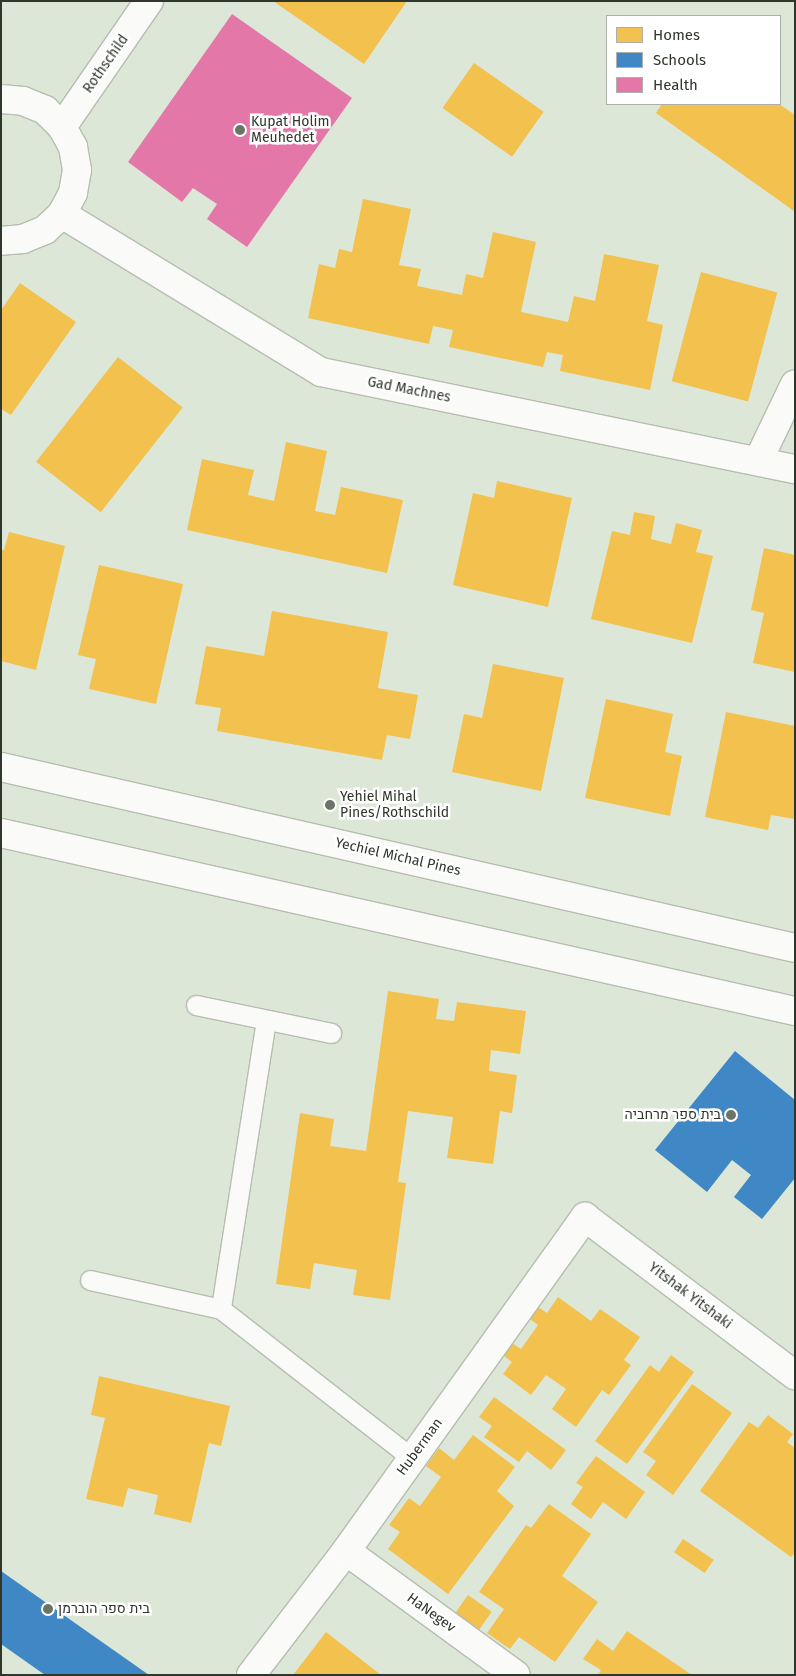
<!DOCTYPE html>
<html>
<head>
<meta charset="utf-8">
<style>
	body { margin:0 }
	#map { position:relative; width:796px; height:1676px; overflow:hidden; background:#dde7d7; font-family:"Fira Sans",Heebo,sans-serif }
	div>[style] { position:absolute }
	.homes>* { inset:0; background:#f2c14e; transform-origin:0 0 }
	.schools>* { inset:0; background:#3f88c5 }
	.health>* { inset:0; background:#e377a8 }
	.roads { filter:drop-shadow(1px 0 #b6bdb1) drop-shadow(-1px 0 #b6bdb1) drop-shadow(0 1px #b6bdb1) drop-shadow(0 -1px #b6bdb1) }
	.service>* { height:19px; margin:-9.5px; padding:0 9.5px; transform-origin:9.5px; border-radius:9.5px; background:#fafbf9 }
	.minor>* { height:28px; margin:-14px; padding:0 14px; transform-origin:14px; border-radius:14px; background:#fafbf9 }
	.tertiary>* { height:28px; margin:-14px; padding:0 14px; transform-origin:14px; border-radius:14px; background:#fafbf9 }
	.secondary>* { height:28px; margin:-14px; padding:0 14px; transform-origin:14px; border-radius:14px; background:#fafbf9 }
	.dots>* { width:14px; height:14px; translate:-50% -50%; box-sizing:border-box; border:2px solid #fff; border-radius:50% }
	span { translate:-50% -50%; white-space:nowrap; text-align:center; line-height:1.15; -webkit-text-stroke:5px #fff; paint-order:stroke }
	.street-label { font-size:14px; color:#2f362b }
	.poi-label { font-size:14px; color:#2f362b }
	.left { translate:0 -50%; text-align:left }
	.right { translate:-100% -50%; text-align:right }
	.frame { position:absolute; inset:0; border:2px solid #2f362b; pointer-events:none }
	.legend { position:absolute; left:606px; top:15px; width:175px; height:90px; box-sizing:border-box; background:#fff; border:1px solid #acafaa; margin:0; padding:6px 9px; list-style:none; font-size:15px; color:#2f362b }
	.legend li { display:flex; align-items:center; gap:10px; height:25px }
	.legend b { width:25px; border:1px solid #acafaa }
</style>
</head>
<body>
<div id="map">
	<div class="homes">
		<div style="clip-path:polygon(273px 1px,407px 1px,364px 64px)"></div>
		<div style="left:474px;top:63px;width:85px;height:55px;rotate:35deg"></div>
		<div style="clip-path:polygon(662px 104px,779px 104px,795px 115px,794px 211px,656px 113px)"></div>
		<div style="clip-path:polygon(363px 199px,411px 209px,399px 265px,421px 269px,417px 286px,462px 295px,466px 274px,483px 278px,493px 232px,536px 242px,521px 312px,568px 322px,574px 296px,595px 301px,604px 254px,659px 265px,647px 321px,663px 325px,650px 390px,560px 371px,563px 355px,547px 352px,543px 367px,449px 347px,453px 330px,433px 326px,429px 344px,308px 318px,319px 264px,335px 268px,339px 249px,352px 252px)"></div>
		<div style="left:701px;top:272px;width:79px;height:113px;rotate:15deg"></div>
		<div style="clip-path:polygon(20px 283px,76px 322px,11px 415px,1px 409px,1px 310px)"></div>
		<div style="left:118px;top:357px;width:82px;height:133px;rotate:38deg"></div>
		<div style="clip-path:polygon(286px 442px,327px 451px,315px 511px,335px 515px,341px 487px,403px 500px,387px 573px,187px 530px,202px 459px,254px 470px,248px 495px,274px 501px)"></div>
		<div style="clip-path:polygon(497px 481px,572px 498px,548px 607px,453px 585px,473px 493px,494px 498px)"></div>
		<div style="clip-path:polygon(634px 512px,655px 516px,651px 539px,671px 544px,676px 523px,702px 530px,696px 552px,713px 556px,692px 643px,591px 619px,612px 531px,630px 535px)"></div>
		<div style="clip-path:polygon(9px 532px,65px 546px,36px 670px,1px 661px,1px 550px,4px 550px)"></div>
		<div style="clip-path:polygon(764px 548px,795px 555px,795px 672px,753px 663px,764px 613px,751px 610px)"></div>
		<div style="clip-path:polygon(99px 565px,183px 584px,156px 704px,89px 689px,96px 659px,78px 655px)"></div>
		<div style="clip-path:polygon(272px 611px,388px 632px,378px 688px,418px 695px,410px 739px,387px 735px,382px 760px,217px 731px,221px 708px,195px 704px,206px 646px,264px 656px)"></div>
		<div style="clip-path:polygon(493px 664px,564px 678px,541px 791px,452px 772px,464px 714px,482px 718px)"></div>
		<div style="clip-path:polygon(606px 699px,673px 714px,665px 752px,682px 756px,670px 816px,585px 798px)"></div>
		<div style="clip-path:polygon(726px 712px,795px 726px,795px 819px,771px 815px,768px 830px,705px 817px)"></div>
		<div style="clip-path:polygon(388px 991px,439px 999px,436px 1019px,454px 1021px,457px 1002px,526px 1011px,520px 1054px,491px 1050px,489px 1071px,517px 1075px,512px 1113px,500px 1111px,493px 1164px,447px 1158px,453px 1117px,408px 1111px,398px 1182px,406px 1183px,390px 1300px,353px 1295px,357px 1270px,314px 1263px,310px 1289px,276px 1284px,300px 1113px,334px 1119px,330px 1146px,366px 1151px)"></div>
		<div style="clip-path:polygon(558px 1297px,591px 1321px,600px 1309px,640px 1337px,624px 1360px,631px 1365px,609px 1395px,602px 1390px,576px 1427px,552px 1409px,566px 1389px,546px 1375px,531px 1395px,503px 1374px,512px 1362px,504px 1356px,512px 1343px,521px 1349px,538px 1325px,530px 1319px,538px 1307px,547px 1313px)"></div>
		<div style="clip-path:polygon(671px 1355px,694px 1372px,627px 1464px,595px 1441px,650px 1365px,659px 1372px)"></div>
		<div style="clip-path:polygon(99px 1376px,230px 1406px,221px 1446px,209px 1443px,191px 1523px,154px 1514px,158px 1495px,128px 1488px,123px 1507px,86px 1499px,105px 1418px,91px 1415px)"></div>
		<div style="clip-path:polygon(692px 1384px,732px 1413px,673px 1495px,646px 1475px,656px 1461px,643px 1452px)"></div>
		<div style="clip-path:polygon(494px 1397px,566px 1450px,551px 1470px,527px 1451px,519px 1462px,484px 1437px,492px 1426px,479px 1417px)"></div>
		<div style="clip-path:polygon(768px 1415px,793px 1434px,787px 1442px,795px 1448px,795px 1553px,791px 1557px,700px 1491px,749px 1422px,758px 1428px)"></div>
		<div style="clip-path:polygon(473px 1435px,515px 1467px,497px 1491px,514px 1506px,448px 1594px,388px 1549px,400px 1532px,389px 1525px,409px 1498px,420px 1506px,441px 1477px,426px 1466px,439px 1448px,454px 1460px)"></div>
		<div style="clip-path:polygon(596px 1456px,645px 1492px,626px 1519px,603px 1502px,591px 1519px,571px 1504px,583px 1487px,576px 1483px)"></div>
		<div style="clip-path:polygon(549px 1504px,591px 1534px,562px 1576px,598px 1602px,555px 1662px,519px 1637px,510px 1649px,487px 1633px,504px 1609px,479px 1592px,526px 1525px,531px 1528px)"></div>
		<div style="left:683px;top:1539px;width:37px;height:16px;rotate:34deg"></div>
		<div style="left:468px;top:1595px;width:29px;height:27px;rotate:35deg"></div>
		<div style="clip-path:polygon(627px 1631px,692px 1675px,598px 1675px,601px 1670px,583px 1659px,597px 1639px,613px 1651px)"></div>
		<div style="clip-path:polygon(326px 1632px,381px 1675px,293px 1675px)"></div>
	</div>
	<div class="schools">
		<div style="clip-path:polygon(735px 1051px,795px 1100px,795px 1178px,762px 1219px,734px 1197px,751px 1175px,732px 1160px,707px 1192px,655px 1150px)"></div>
		<div style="clip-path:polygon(1px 1571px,149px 1675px,45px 1675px,1px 1644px)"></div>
	</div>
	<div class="health">
		<div style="clip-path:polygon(232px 14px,352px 98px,247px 247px,207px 219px,217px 204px,193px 188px,182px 202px,128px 162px)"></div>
	</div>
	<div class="roads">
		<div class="service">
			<div style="left:196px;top:1005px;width:138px;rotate:11.7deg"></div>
			<div style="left:266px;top:1020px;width:292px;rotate:98.9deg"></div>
			<div style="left:221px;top:1309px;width:242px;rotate:38deg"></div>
			<div style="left:90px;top:1280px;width:134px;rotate:12.5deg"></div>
		</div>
		<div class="minor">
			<div style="left:62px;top:214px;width:303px;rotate:31.4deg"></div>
			<div style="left:321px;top:372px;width:484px;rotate:11.6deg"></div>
			<div style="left:758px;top:461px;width:85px;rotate:-64.3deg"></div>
			<div style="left:346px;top:1551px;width:210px;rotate:36.1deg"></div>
			<div style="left:251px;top:1675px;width:156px;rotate:-52.5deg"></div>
			<div style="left:346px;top:1551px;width:411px;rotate:-54.4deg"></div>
			<div style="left:585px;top:1217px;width:263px;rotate:37deg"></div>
		</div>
		<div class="tertiary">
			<div style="left:1px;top:99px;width:22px;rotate:5deg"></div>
			<div style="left:23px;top:101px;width:24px;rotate:22deg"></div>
			<div style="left:45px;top:110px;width:24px;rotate:45deg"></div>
			<div style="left:62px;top:127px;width:23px;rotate:61deg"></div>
			<div style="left:73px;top:147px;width:23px;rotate:80deg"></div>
			<div style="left:77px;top:170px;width:23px;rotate:100deg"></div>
			<div style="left:73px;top:193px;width:24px;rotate:118deg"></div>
			<div style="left:62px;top:214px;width:23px;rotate:137deg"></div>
			<div style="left:45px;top:230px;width:24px;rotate:158deg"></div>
			<div style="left:23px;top:239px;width:22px;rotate:175deg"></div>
			<div style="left:62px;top:127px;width:153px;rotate:-55.4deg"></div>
		</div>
		<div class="secondary">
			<div style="left:1px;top:767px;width:814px;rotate:12.84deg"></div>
			<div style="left:1px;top:833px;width:814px;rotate:12.64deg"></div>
		</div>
	</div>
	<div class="dots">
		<div style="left:240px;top:130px;background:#6c7467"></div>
		<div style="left:330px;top:805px;background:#6c7467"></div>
		<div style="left:731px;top:1115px;background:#6c7467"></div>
		<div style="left:48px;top:1609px;background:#6c7467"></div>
	</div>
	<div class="street-label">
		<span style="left:106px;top:64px;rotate:-55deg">Rothschild</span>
		<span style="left:409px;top:390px;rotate:11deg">Gad Machnes</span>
		<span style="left:398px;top:857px;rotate:13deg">Yechiel Michal Pines</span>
		<span style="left:690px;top:1296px;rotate:37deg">Yitshak Yitshaki</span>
		<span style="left:420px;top:1447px;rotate:-54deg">Huberman</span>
		<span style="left:431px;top:1613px;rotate:36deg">HaNegev</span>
	</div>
	<div class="poi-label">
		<span class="left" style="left:251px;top:130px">Kupat Holim<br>Meuhedet</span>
		<span class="left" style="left:340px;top:805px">Yehiel Mihal<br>Pines/Rothschild</span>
		<span class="right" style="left:721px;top:1115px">בית ספר מרחביה</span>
		<span class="left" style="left:58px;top:1609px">בית ספר הוברמן</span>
	</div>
	<div class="frame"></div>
	<ul class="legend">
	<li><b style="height:14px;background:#f2c14e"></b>Homes</li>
	<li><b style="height:14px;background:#3f88c5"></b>Schools</li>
	<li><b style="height:14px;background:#e377a8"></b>Health</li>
	</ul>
</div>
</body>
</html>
